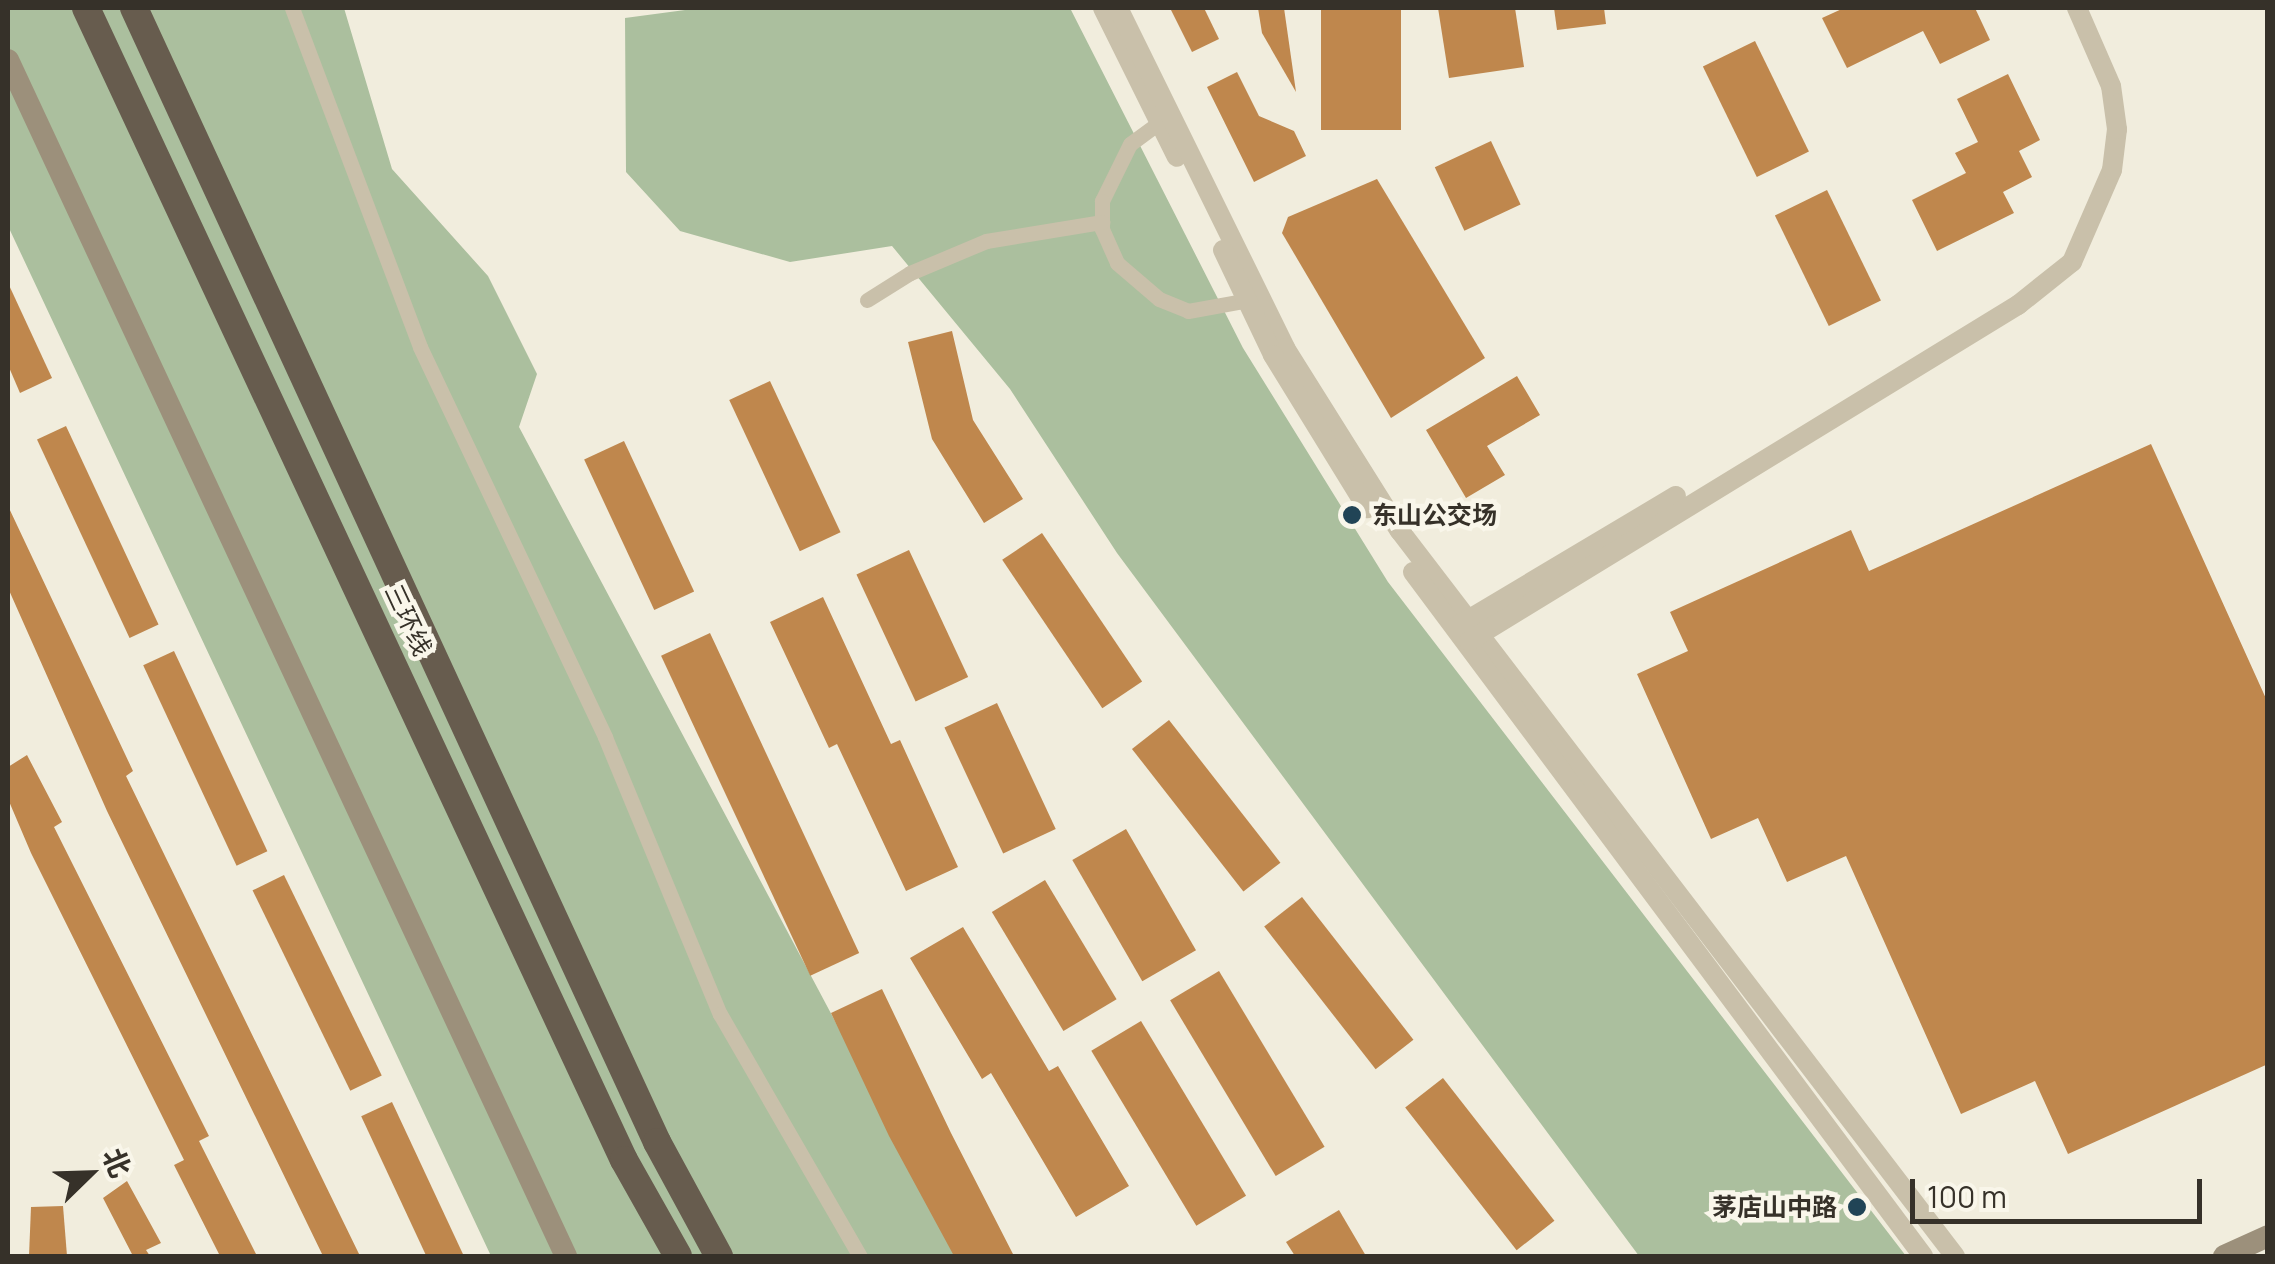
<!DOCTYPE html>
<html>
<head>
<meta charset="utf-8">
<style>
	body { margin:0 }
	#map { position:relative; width:2275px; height:1264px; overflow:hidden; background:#f1eddd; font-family:Manrope,"Noto Sans SC",sans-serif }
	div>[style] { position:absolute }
	.green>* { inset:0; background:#abbf9e }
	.building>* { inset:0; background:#bf874d; transform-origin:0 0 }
	.minor>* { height:15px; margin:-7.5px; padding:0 7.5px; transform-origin:7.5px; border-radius:7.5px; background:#c9c0aa }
	.tertiary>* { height:20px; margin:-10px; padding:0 10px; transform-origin:10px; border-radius:10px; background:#c9c0aa }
	.secondary>* { height:22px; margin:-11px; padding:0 11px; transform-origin:11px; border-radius:11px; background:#9c907b }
	.trunk>* { height:28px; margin:-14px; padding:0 14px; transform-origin:14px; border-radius:14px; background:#675c4e }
	.dots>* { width:28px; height:28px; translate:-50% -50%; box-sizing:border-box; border:5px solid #f9f6ea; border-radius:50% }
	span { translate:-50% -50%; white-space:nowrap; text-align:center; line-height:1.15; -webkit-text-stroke:9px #f9f6ea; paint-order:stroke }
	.poi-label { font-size:25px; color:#363129; font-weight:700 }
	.left { translate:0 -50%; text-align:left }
	.right { translate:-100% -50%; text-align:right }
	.street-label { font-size:25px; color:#363129 }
	.frame { position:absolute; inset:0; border:10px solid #363129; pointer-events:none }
	.north { position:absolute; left:40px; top:1124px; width:100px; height:100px; -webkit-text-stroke:8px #f9f6ea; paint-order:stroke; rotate:67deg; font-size:28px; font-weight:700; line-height:40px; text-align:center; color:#363129 }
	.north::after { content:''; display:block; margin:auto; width:35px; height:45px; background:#363129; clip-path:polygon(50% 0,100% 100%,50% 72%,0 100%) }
	.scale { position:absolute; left:1910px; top:1179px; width:292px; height:45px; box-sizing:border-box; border:5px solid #363129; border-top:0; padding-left:12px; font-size:30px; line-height:35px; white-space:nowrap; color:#363129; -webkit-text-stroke:8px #f9f6ea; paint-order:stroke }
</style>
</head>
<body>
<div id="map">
	<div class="green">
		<div style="clip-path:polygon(8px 8px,344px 8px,392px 169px,488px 276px,537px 374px,519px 427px,960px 1256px,491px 1256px,8px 226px)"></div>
		<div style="clip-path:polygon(700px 8px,1070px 8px,1243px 348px,1388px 582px,1906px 1256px,1639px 1256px,1117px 553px,1010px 389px,892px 246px,790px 262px,680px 231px,626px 172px,625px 18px)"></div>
	</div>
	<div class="building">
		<div style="clip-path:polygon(1170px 8px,1204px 8px,1219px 39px,1192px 52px)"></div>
		<div style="clip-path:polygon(1258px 8px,1284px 8px,1296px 92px,1262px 33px)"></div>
		<div style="left:1321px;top:8px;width:80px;height:122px"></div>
		<div style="clip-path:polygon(1438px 8px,1515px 8px,1524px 67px,1449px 78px)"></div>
		<div style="clip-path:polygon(1554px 8px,1604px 8px,1606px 24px,1557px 30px)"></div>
		<div style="clip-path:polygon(1844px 8px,1975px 8px,1990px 40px,1940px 64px,1923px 31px,1847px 68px,1822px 18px)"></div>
		<div style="left:1755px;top:41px;width:123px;height:58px;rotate:64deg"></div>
		<div style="clip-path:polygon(1237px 72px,1259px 116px,1294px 131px,1306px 156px,1254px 182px,1207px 87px)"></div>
		<div style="clip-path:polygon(2008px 74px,2040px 140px,2019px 151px,2032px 177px,2003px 192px,2014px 213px,1937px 251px,1912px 200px,1966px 173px,1955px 153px,1978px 142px,1957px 99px)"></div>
		<div style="left:1491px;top:141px;width:70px;height:62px;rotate:65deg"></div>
		<div style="clip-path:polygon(1377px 179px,1485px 358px,1391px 418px,1282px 233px,1288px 217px)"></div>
		<div style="left:1827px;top:190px;width:123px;height:58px;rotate:64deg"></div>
		<div style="clip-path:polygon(8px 283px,52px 378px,20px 393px,8px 365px)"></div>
		<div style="clip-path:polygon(952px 331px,973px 420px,1023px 499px,984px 523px,932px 439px,908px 342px)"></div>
		<div style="clip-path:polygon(1517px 376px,1540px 415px,1487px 446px,1505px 475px,1466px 498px,1426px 430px)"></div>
		<div style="left:770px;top:381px;width:167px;height:45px;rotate:65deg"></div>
		<div style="left:66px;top:426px;width:219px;height:32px;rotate:65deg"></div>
		<div style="left:624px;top:441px;width:166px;height:44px;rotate:65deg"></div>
		<div style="clip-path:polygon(2151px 444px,2268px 703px,2268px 1064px,2068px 1154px,2035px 1081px,1961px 1114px,1846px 856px,1787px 882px,1758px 818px,1711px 839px,1637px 674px,1688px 651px,1670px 612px,1851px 530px,1869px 571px)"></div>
		<div style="clip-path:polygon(8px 506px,133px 771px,126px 776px,360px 1256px,323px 1256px,107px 811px,8px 588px)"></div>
		<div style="left:1042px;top:533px;width:179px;height:48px;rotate:56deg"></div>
		<div style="left:909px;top:550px;width:140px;height:58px;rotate:65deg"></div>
		<div style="clip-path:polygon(823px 597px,891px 744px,900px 740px,958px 867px,906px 891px,837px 744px,829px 748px,770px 622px)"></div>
		<div style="left:710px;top:633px;width:353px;height:54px;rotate:65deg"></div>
		<div style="left:174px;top:651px;width:221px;height:34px;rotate:65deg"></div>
		<div style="left:997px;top:703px;width:139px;height:58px;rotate:65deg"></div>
		<div style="left:1169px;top:720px;width:181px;height:47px;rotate:52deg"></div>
		<div style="clip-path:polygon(27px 755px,62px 822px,54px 827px,209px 1136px,199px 1141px,257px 1256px,220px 1256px,174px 1165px,184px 1160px,31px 853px,8px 799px,8px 767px)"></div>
		<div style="left:1126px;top:829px;width:140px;height:62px;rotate:60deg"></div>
		<div style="left:284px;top:875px;width:223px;height:35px;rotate:64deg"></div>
		<div style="left:1045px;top:880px;width:139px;height:62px;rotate:59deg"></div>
		<div style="left:1302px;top:897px;width:181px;height:48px;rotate:52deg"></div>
		<div style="clip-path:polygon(963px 927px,1049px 1071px,1058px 1066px,1129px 1186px,1076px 1217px,991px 1073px,982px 1079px,910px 958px)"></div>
		<div style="left:1219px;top:971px;width:205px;height:57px;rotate:59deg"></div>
		<div style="clip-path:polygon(882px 989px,951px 1133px,1014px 1256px,954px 1256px,889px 1136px,831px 1013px)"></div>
		<div style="left:1141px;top:1021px;width:204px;height:58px;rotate:59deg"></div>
		<div style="left:1443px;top:1078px;width:181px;height:48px;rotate:52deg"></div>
		<div style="left:392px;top:1102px;width:170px;height:34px;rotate:65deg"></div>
		<div style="clip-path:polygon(127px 1181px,161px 1243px,146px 1250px,150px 1256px,133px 1256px,103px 1198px)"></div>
		<div style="clip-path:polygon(63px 1206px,67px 1256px,29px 1256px,31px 1207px)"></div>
		<div style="clip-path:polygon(1339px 1210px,1366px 1256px,1295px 1256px,1286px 1242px)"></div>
	</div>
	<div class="minor">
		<div style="left:292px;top:8px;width:362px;rotate:69.3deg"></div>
		<div style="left:420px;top:347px;width:432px;rotate:64.6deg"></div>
		<div style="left:605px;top:737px;width:300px;rotate:67.5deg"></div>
		<div style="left:720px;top:1014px;width:280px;rotate:60deg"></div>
		<div style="left:1168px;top:116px;width:47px;rotate:143.6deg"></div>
		<div style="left:1130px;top:144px;width:64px;rotate:116.2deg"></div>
		<div style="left:1102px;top:201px;width:28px;rotate:90deg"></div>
		<div style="left:1102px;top:229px;width:37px;rotate:66deg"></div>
		<div style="left:1117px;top:263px;width:55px;rotate:40.6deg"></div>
		<div style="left:1159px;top:299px;width:31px;rotate:22deg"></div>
		<div style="left:1188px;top:311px;width:68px;rotate:-10.2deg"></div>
		<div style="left:867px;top:300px;width:51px;rotate:-32.1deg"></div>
		<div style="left:910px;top:273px;width:82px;rotate:-22.8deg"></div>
		<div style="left:986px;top:241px;width:118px;rotate:-9.3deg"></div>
	</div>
	<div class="tertiary">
		<div style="left:1103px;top:8px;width:166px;rotate:63.6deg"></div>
		<div style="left:1118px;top:8px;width:379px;rotate:63.8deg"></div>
		<div style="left:1285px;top:348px;width:216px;rotate:57.9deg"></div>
		<div style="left:1400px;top:531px;width:913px;rotate:52.57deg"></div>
		<div style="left:1223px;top:250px;width:116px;rotate:64.5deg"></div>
		<div style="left:1273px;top:355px;width:180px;rotate:58.4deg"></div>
		<div style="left:1413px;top:572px;width:853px;rotate:53.29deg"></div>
		<div style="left:1456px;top:627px;width:256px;rotate:-30.8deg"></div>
		<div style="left:1469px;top:641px;width:644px;rotate:-31.47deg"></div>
		<div style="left:2018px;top:305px;width:69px;rotate:-38.5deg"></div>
		<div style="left:2072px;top:262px;width:100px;rotate:-66.5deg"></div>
		<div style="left:2112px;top:170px;width:41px;rotate:-83deg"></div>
		<div style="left:2117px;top:129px;width:43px;rotate:-97.9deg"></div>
		<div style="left:2111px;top:86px;width:85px;rotate:-113.6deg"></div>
	</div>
	<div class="secondary">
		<div style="left:8px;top:60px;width:1320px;rotate:64.99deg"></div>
		<div style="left:2224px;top:1256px;width:48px;rotate:-24.4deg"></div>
	</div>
	<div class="trunk">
		<div style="left:86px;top:8px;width:1271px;rotate:64.97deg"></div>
		<div style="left:624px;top:1160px;width:110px;rotate:60.6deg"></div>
		<div style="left:134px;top:8px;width:1249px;rotate:65.24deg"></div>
		<div style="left:657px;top:1142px;width:130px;rotate:61.5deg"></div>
	</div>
	<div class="dots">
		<div style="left:1352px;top:515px;background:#214456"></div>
		<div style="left:1857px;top:1207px;background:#214456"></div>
	</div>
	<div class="poi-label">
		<span class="left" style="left:1372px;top:515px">东山公交场</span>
		<span class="right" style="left:1837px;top:1207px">茅店山中路</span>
	</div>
	<div class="street-label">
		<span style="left:408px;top:620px;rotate:65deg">三环线</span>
	</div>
	<div class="frame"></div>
	<div class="north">北</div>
	<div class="scale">100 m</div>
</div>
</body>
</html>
